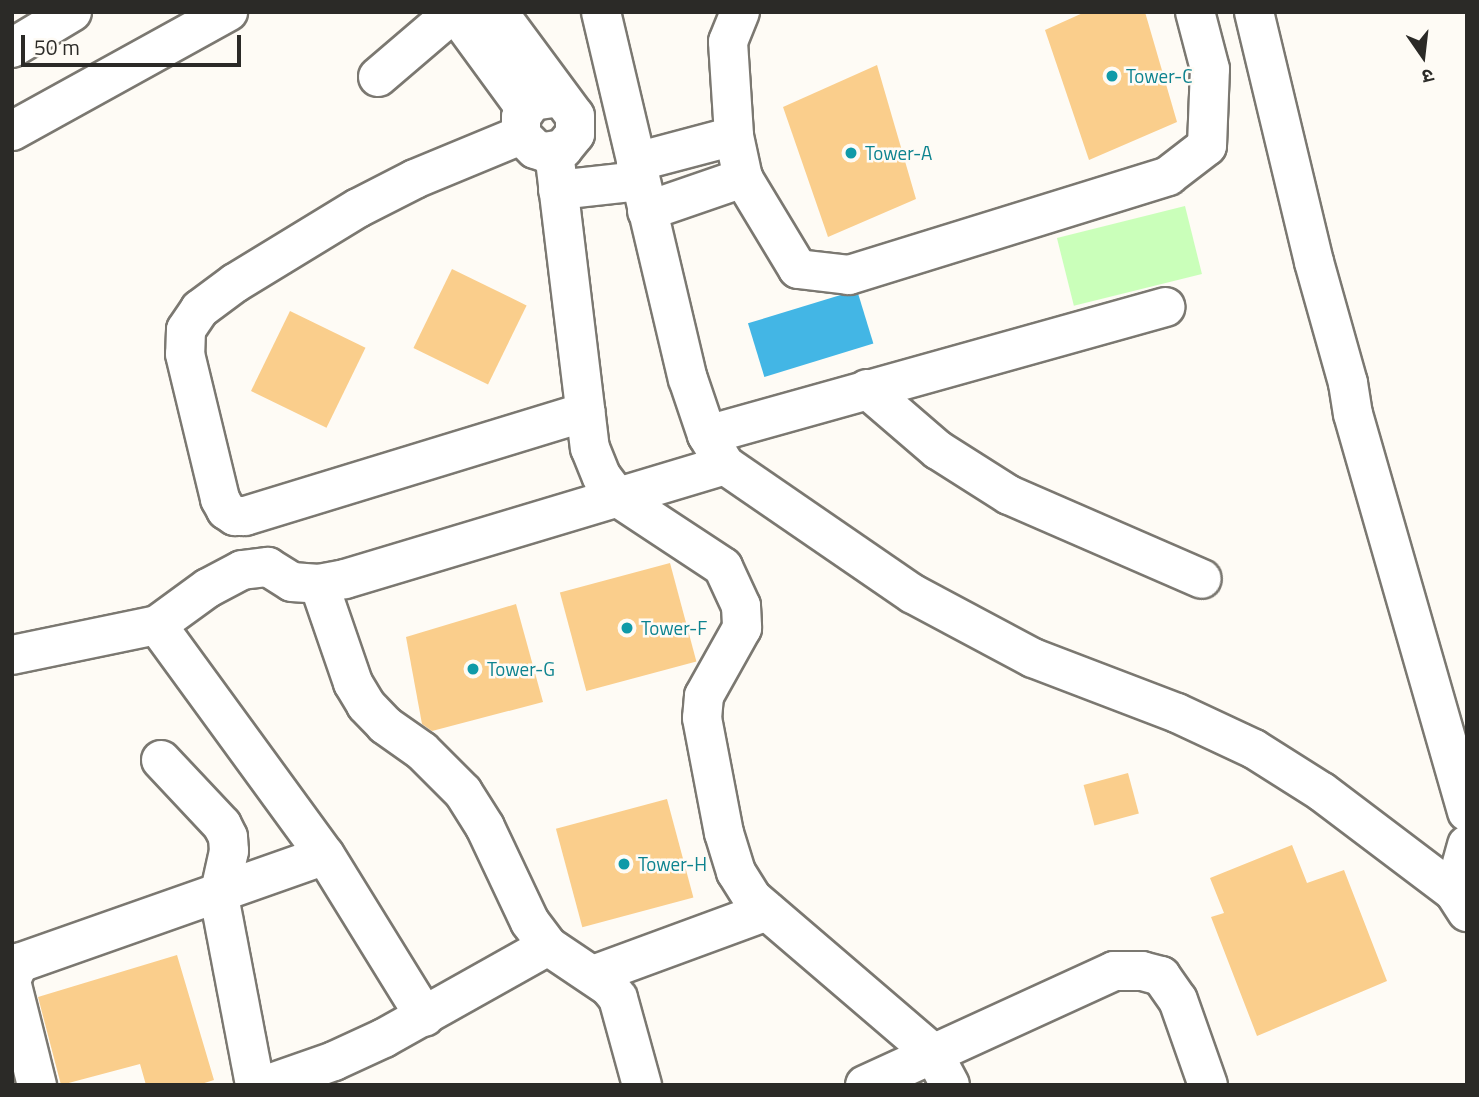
<!DOCTYPE html>
<html>
<head>
<meta charset="utf-8">
<style>
	body { margin:0 }
	#map { position:relative; width:1479px; height:1097px; overflow:hidden; background:#fefbf5; font-family:"Titillium Web","Noto Sans Devanagari",sans-serif }
	div>[style] { position:absolute }
	.green>* { inset:0; background:#caffba; transform-origin:0 0 }
	.water>* { inset:0; background:#43b6e5; transform-origin:0 0 }
	.building>* { inset:0; background:#face8c; transform-origin:0 0 }
	.roads { filter:drop-shadow(2px 0 #7b7871) drop-shadow(-2px 0 #7b7871) drop-shadow(0 2px #7b7871) drop-shadow(0 -2px #7b7871) }
	.minor>* { height:38px; margin:-19px; padding:0 19px; transform-origin:19px; border-radius:19px; background:#fff }
	.dots>* { width:19px; height:19px; translate:-50% -50%; box-sizing:border-box; border:4px solid #fefbf5; border-radius:50% }
	span { translate:-50% -50%; white-space:nowrap; text-align:center; line-height:1.15; -webkit-text-stroke:5px #fefbf5; paint-order:stroke }
	.culture-label { font-size:19px; color:#0d838f }
	.left { translate:0 -50%; text-align:left }
	.frame { position:absolute; inset:0; border:14px solid #2b2a27; pointer-events:none }
	.north { position:absolute; left:1388px; top:21px; width:70px; height:70px; -webkit-text-stroke:5px #fefbf5; paint-order:stroke; rotate:166deg; font-size:19px; font-weight:700; line-height:28px; text-align:center; color:#2b2a27 }
	.north::after { content:''; display:block; margin:auto; width:24px; height:32px; background:#2b2a27; clip-path:polygon(50% 0,100% 100%,50% 72%,0 100%) }
	.scale { position:absolute; left:21px; top:35px; width:220px; height:32px; box-sizing:border-box; border:4px solid #2b2a27; border-top:0; padding-left:9px; font-size:21px; line-height:24px; white-space:nowrap; color:#2b2a27; -webkit-text-stroke:5px #fefbf5; paint-order:stroke }
</style>
</head>
<body>
<div id="map">
	<div class="green">
		<div style="left:1185px;top:206px;width:70px;height:132px;rotate:76deg"></div>
	</div>
	<div class="water">
		<div style="left:857px;top:290px;width:56px;height:114px;rotate:73deg"></div>
	</div>
	<div class="building">
		<div style="clip-path:polygon(1085px 12px,1145px 12px,1177px 122px,1089px 160px,1045px 30px)"></div>
		<div style="clip-path:polygon(877px 65px,916px 199px,828px 237px,783px 107px)"></div>
		<div style="left:452px;top:269px;width:83px;height:88px;rotate:26deg"></div>
		<div style="left:290px;top:311px;width:84px;height:89px;rotate:26deg"></div>
		<div style="left:670px;top:563px;width:102px;height:114px;rotate:75deg"></div>
		<div style="clip-path:polygon(516px 604px,543px 702px,432px 731px,422px 724px,406px 637px)"></div>
		<div style="left:1128px;top:773px;width:42px;height:46px;rotate:75deg"></div>
		<div style="left:667px;top:799px;width:102px;height:115px;rotate:75deg"></div>
		<div style="clip-path:polygon(1292px 845px,1307px 883px,1344px 870px,1387px 981px,1257px 1036px,1211px 917px,1224px 913px,1210px 878px)"></div>
		<div style="clip-path:polygon(177px 955px,214px 1080px,198px 1085px,146px 1085px,140px 1064px,61px 1085px,38px 997px)"></div>
	</div>
	<div class="roads">
		<div class="minor">
			<div style="left:455px;top:12px;width:119px;rotate:53.9deg"></div>
			<div style="left:498px;top:12px;width:129px;rotate:53.5deg"></div>
			<div style="left:575px;top:116px;width:18px;rotate:90deg"></div>
			<div style="left:575px;top:134px;width:19px;rotate:129deg"></div>
			<div style="left:563px;top:149px;width:19px;rotate:171deg"></div>
			<div style="left:544px;top:152px;width:9px;rotate:-162deg"></div>
			<div style="left:535px;top:149px;width:20px;rotate:-135deg"></div>
			<div style="left:521px;top:135px;width:18px;rotate:-90deg"></div>
			<div style="left:521px;top:117px;width:19px;rotate:-55deg"></div>
			<div style="left:532px;top:101px;width:27px;rotate:-8deg"></div>
			<div style="left:601px;top:12px;width:377px;rotate:76.7deg"></div>
			<div style="left:688px;top:379px;width:59px;rotate:71.3deg"></div>
			<div style="left:707px;top:435px;width:35px;rotate:59deg"></div>
			<div style="left:725px;top:465px;width:228px;rotate:34.5deg"></div>
			<div style="left:913px;top:594px;width:136px;rotate:28.1deg"></div>
			<div style="left:1033px;top:658px;width:154px;rotate:20.9deg"></div>
			<div style="left:1177px;top:713px;width:85px;rotate:25.1deg"></div>
			<div style="left:1254px;top:749px;width:80px;rotate:32.3deg"></div>
			<div style="left:1322px;top:792px;width:166px;rotate:37.1deg"></div>
			<div style="left:1454px;top:892px;width:24px;rotate:57deg"></div>
			<div style="left:740px;top:12px;width:32px;rotate:112deg"></div>
			<div style="left:728px;top:42px;width:94px;rotate:86.3deg"></div>
			<div style="left:734px;top:136px;width:43px;rotate:77.9deg"></div>
			<div style="left:743px;top:178px;width:106px;rotate:58.9deg"></div>
			<div style="left:798px;top:269px;width:51px;rotate:6.7deg"></div>
			<div style="left:849px;top:275px;width:334px;rotate:-17.2deg"></div>
			<div style="left:1168px;top:176px;width:49px;rotate:-37.6deg"></div>
			<div style="left:1207px;top:146px;width:77px;rotate:-87.8deg"></div>
			<div style="left:1210px;top:69px;width:59px;rotate:-104.7deg"></div>
			<div style="left:1254px;top:12px;width:257px;rotate:76.5deg"></div>
			<div style="left:1314px;top:262px;width:126px;rotate:74.3deg"></div>
			<div style="left:1348px;top:383px;width:31px;rotate:81deg"></div>
			<div style="left:1353px;top:414px;width:414px;rotate:74deg"></div>
			<div style="left:12px;top:48px;width:70px;rotate:-31deg"></div>
			<div style="left:378px;top:77px;width:100px;rotate:-40.5deg"></div>
			<div style="left:12px;top:131px;width:247px;rotate:-28.9deg"></div>
			<div style="left:521px;top:135px;width:115px;rotate:157.5deg"></div>
			<div style="left:415px;top:179px;width:64px;rotate:153deg"></div>
			<div style="left:358px;top:208px;width:144px;rotate:148.6deg"></div>
			<div style="left:235px;top:283px;width:44px;rotate:143.4deg"></div>
			<div style="left:200px;top:309px;width:25px;rotate:124deg"></div>
			<div style="left:186px;top:330px;width:24px;rotate:92deg"></div>
			<div style="left:185px;top:354px;width:149px;rotate:76.4deg"></div>
			<div style="left:220px;top:499px;width:13px;rotate:61deg"></div>
			<div style="left:226px;top:510px;width:11px;rotate:34deg"></div>
			<div style="left:235px;top:516px;width:10px"></div>
			<div style="left:245px;top:516px;width:356px;rotate:-17deg"></div>
			<div style="left:554px;top:152px;width:298px;rotate:83.1deg"></div>
			<div style="left:590px;top:448px;width:31px;rotate:68deg"></div>
			<div style="left:602px;top:477px;width:25px;rotate:53deg"></div>
			<div style="left:617px;top:497px;width:127px;rotate:33.4deg"></div>
			<div style="left:723px;top:567px;width:43px;rotate:65.2deg"></div>
			<div style="left:741px;top:606px;width:22px;rotate:87deg"></div>
			<div style="left:742px;top:628px;width:78px;rotate:119.2deg"></div>
			<div style="left:704px;top:696px;width:22px;rotate:95deg"></div>
			<div style="left:702px;top:718px;width:117px;rotate:79.2deg"></div>
			<div style="left:724px;top:833px;width:41px;rotate:72.9deg"></div>
			<div style="left:736px;top:872px;width:31px;rotate:58deg"></div>
			<div style="left:752px;top:898px;width:238px;rotate:40.6deg"></div>
			<div style="left:933px;top:1053px;width:36px;rotate:62deg"></div>
			<div style="left:636px;top:162px;width:101px;rotate:-14.9deg"></div>
			<div style="left:558px;top:190px;width:82px;rotate:-6.3deg"></div>
			<div style="left:647px;top:211px;width:102px;rotate:-19deg"></div>
			<div style="left:867px;top:389px;width:94px;rotate:40.7deg"></div>
			<div style="left:938px;top:450px;width:84px;rotate:32.4deg"></div>
			<div style="left:1009px;top:495px;width:210px;rotate:23.5deg"></div>
			<div style="left:707px;top:435px;width:476px;rotate:-15.6deg"></div>
			<div style="left:319px;top:584px;width:105px;rotate:71deg"></div>
			<div style="left:353px;top:683px;width:26px;rotate:59deg"></div>
			<div style="left:366px;top:705px;width:28px;rotate:46deg"></div>
			<div style="left:385px;top:725px;width:45px;rotate:35.1deg"></div>
			<div style="left:422px;top:751px;width:58px;rotate:45deg"></div>
			<div style="left:463px;top:792px;width:41px;rotate:57.8deg"></div>
			<div style="left:485px;top:827px;width:105px;rotate:64.7deg"></div>
			<div style="left:530px;top:922px;width:30px;rotate:53deg"></div>
			<div style="left:548px;top:946px;width:73px;rotate:33.9deg"></div>
			<div style="left:609px;top:987px;width:14px;rotate:51deg"></div>
			<div style="left:618px;top:998px;width:90px;rotate:74.6deg"></div>
			<div style="left:157px;top:625px;width:285px;rotate:53.9deg"></div>
			<div style="left:12px;top:655px;width:148px;rotate:-11.7deg"></div>
			<div style="left:157px;top:625px;width:63px;rotate:-36deg"></div>
			<div style="left:208px;top:588px;width:38px;rotate:-28deg"></div>
			<div style="left:242px;top:570px;width:26px;rotate:-7deg"></div>
			<div style="left:268px;top:567px;width:28px;rotate:32deg"></div>
			<div style="left:292px;top:582px;width:27px;rotate:4deg"></div>
			<div style="left:319px;top:584px;width:26px;rotate:-11deg"></div>
			<div style="left:345px;top:579px;width:397px;rotate:-16.7deg"></div>
			<div style="left:161px;top:760px;width:89px;rotate:46.8deg"></div>
			<div style="left:222px;top:825px;width:13px;rotate:63deg"></div>
			<div style="left:228px;top:837px;width:14px;rotate:86deg"></div>
			<div style="left:229px;top:851px;width:46px;rotate:102.5deg"></div>
			<div style="left:219px;top:896px;width:192px;rotate:79.2deg"></div>
			<div style="left:1454px;top:892px;width:49px;rotate:-74.5deg"></div>
			<div style="left:593px;top:975px;width:185px;rotate:-20.2deg"></div>
			<div style="left:12px;top:978px;width:17px;rotate:-65deg"></div>
			<div style="left:19px;top:963px;width:324px;rotate:-19.4deg"></div>
			<div style="left:325px;top:855px;width:190px;rotate:58.3deg"></div>
			<div style="left:12px;top:985px;width:103px;rotate:76deg"></div>
			<div style="left:266px;top:1085px;width:72px;rotate:-19.4deg"></div>
			<div style="left:334px;top:1061px;width:55px;rotate:-24.7deg"></div>
			<div style="left:384px;top:1038px;width:188px;rotate:-29.3deg"></div>
			<div style="left:865px;top:1085px;width:274px;rotate:-24.6deg"></div>
			<div style="left:1114px;top:971px;width:28px"></div>
			<div style="left:1142px;top:971px;width:20px;rotate:15deg"></div>
			<div style="left:1161px;top:976px;width:29px;rotate:55deg"></div>
			<div style="left:1178px;top:1000px;width:90px;rotate:70.6deg"></div>
		</div>
	</div>
	<div class="dots">
		<div style="left:1112px;top:76px;background:#0f9aa8"></div>
		<div style="left:851px;top:153px;background:#0f9aa8"></div>
		<div style="left:627px;top:628px;background:#0f9aa8"></div>
		<div style="left:473px;top:669px;background:#0f9aa8"></div>
		<div style="left:624px;top:864px;background:#0f9aa8"></div>
	</div>
	<div class="culture-label">
		<span class="left" style="left:1126px;top:76px">Tower-C</span>
		<span class="left" style="left:865px;top:153px">Tower-A</span>
		<span class="left" style="left:641px;top:628px">Tower-F</span>
		<span class="left" style="left:487px;top:669px">Tower-G</span>
		<span class="left" style="left:638px;top:864px">Tower-H</span>
	</div>
	<div class="frame"></div>
	<div class="north">उ</div>
	<div class="scale">50 m</div>
</div>
</body>
</html>
